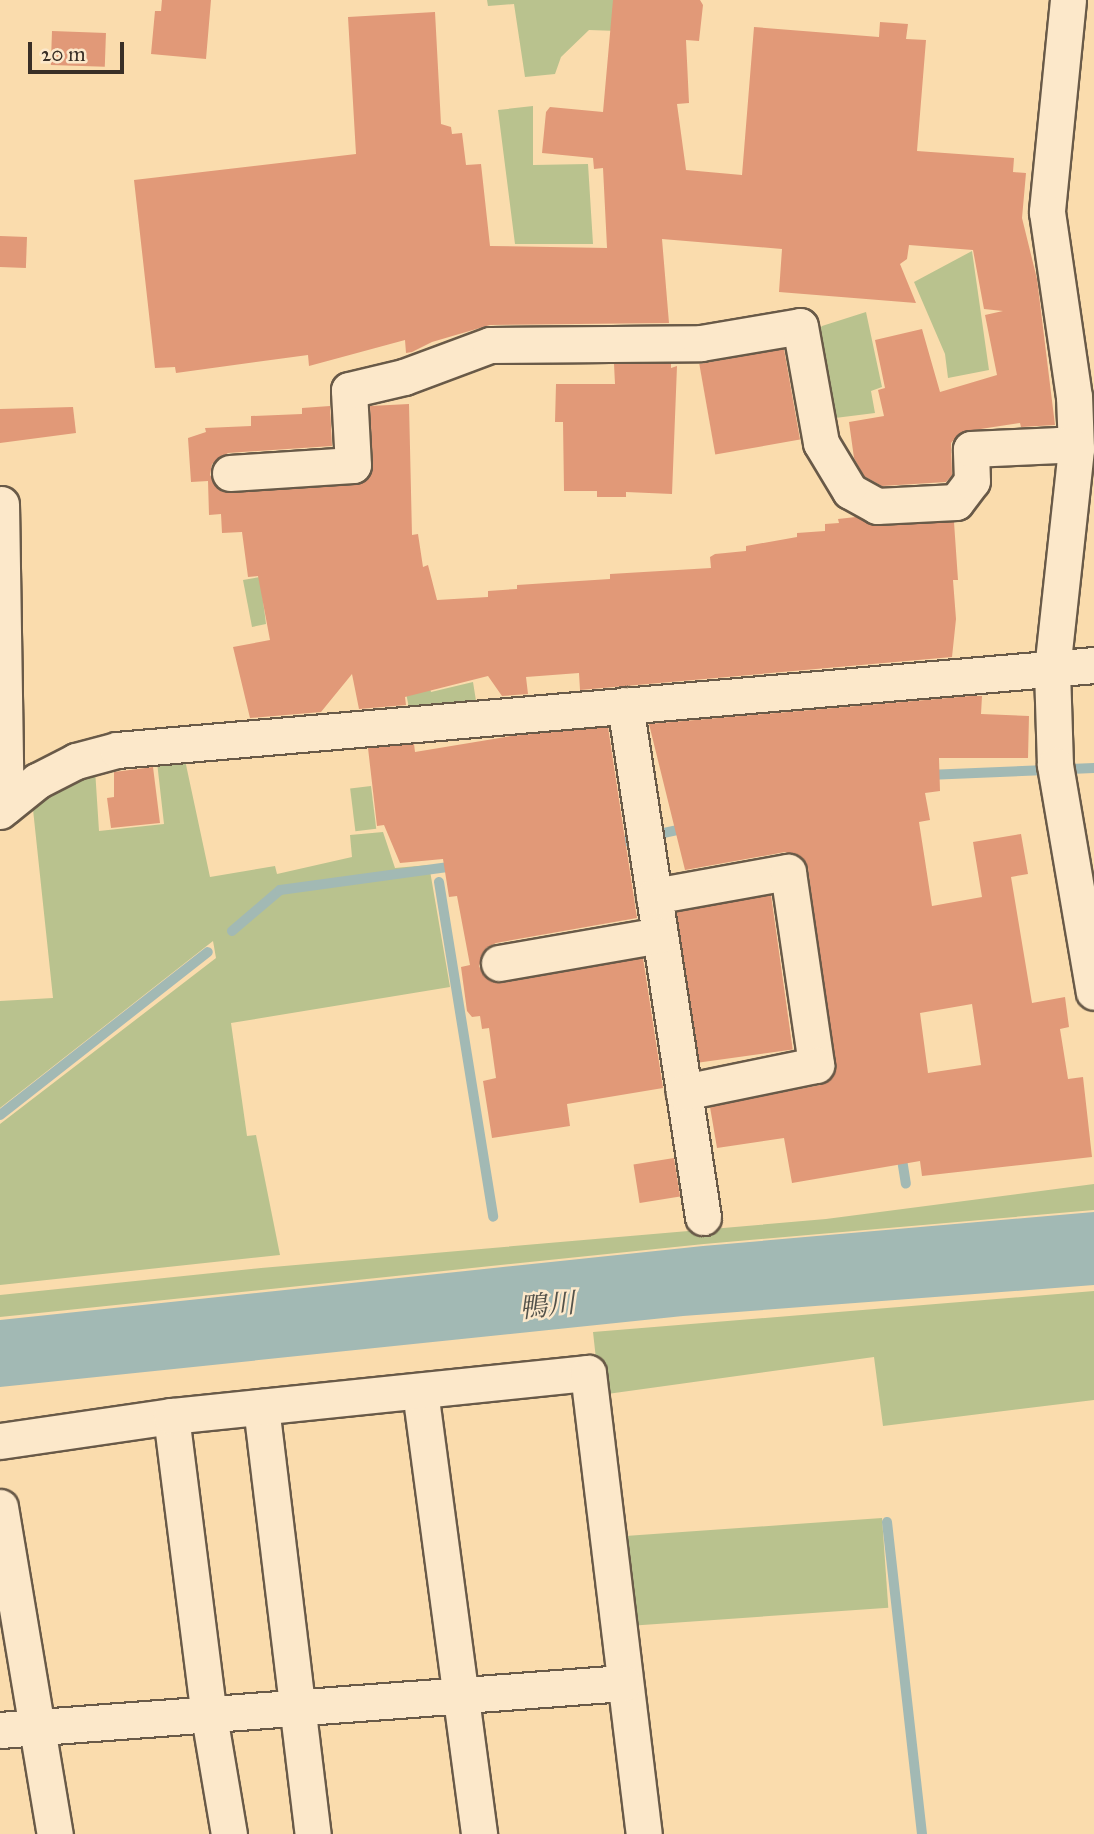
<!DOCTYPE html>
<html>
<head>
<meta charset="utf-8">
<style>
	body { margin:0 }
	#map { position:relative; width:1094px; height:1834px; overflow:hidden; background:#fadcad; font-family:"IM FELL Great Primer","Noto Serif JP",serif }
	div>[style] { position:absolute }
	.green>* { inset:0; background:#b9c28e; transform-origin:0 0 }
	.water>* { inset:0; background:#a2b9b4 }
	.stream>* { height:10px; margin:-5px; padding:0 5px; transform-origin:5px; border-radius:5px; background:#a2b9b4 }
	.building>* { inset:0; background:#e19978; transform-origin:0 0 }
	.roads { filter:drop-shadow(2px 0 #695a48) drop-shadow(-2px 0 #695a48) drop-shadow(0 2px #695a48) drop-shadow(0 -2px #695a48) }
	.minor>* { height:35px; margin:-17.5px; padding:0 17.5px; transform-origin:17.5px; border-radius:17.5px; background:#fce8ca }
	span { translate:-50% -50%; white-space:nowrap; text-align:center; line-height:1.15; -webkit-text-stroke:5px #fce8ca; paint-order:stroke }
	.water-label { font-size:28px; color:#53524a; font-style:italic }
	.scale { position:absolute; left:28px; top:42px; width:96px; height:32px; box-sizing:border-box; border:4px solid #392f27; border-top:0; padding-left:9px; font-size:21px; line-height:24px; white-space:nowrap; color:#392f27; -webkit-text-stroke:5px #fce8ca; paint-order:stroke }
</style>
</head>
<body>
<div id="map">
	<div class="green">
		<div style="clip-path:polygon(487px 0,621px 0,618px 31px,589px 30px,561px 57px,555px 74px,525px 77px,514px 4px,488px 6px)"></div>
		<div style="clip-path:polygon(533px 106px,533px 165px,588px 164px,593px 244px,515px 244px,498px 110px)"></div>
		<div style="clip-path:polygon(972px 251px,989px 370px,948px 378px,945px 354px,914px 282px)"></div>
		<div style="clip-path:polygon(866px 312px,882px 387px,871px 391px,875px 413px,827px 419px,814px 338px,822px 326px)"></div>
		<div style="clip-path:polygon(260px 577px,266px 624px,252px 627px,243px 580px)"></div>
		<div style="clip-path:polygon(391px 618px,421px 652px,431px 692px,473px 682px,477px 707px,409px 708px)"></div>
		<div style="clip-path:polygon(185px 760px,210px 877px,275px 866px,277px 874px,352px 857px,350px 835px,383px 832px,395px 868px,429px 865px,450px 987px,231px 1023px,247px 1136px,256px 1135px,280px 1255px,0 1285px,0 1124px,216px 958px,213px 941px,0 1108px,0 1001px,53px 998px,32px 800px,95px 769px,99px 831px,164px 824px,157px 762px)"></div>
		<div style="left:371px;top:786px;width:43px;height:21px;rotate:83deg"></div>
		<div style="clip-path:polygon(1094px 1184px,1094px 1210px,704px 1244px,0 1317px,0 1295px,261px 1268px,826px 1219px)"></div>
		<div style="clip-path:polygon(1094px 1291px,1094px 1400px,883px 1426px,874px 1357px,600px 1395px,593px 1332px)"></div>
		<div style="left:882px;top:1518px;width:90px;height:268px;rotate:86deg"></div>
	</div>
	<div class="water">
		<div style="clip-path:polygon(1094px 1212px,1094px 1285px,683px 1316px,0 1387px,0 1320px,703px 1246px)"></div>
	</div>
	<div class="stream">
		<div style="left:927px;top:775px;width:167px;rotate:-2.4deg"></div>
		<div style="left:613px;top:844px;width:76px;rotate:-12.2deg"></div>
		<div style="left:439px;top:882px;width:339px;rotate:80.8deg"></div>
		<div style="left:232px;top:931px;width:63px;rotate:-40.5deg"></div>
		<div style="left:280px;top:890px;width:178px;rotate:-7.8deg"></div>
		<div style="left:0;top:1115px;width:264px;rotate:-38.1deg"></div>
		<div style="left:901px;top:1153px;width:31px;rotate:81deg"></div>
		<div style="left:887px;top:1522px;width:314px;rotate:83.6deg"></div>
	</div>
	<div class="building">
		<div style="clip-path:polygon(162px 0,211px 0,206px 59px,151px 54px,155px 11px,161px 11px)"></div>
		<div style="clip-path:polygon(613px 0,700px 0,703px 5px,699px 41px,686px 40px,689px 103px,677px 104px,686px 170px,742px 175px,754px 27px,879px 37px,880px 22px,908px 24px,906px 39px,926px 40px,917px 151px,1014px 158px,1013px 172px,1026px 173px,1022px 218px,1037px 279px,1055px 425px,1021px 427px,1020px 423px,961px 432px,951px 443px,952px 475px,946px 482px,882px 486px,864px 476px,854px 458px,849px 422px,884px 416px,878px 390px,885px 388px,875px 340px,922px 329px,940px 392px,997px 375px,985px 315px,1003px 311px,984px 309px,973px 250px,909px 245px,907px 259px,900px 264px,916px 303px,779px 292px,782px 249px,662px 239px,669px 323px,490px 325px,432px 342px,412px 352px,406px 353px,405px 340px,309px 366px,308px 355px,176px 373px,175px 367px,155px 368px,134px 180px,356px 154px,348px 17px,435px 12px,441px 124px,451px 127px,452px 134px,462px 133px,466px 165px,481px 164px,490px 246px,607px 248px,603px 168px,594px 169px,593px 158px,542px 153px,546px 112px,550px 107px,603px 112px)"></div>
		<div style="left:52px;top:31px;width:54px;height:34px;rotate:2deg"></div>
		<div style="left:0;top:236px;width:27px;height:31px;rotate:2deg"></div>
		<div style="left:784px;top:349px;width:92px;height:86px;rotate:80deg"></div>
		<div style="clip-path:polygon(671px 363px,671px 368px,677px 366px,672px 494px,626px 492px,626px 497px,597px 497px,597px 491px,564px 491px,563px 422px,555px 422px,556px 384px,615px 384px,614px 364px)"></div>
		<div style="clip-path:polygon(409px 404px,412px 535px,418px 534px,423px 567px,428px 565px,437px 600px,488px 597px,488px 591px,517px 589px,517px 585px,610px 579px,610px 574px,711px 568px,710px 557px,715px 554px,746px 551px,746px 546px,797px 537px,797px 533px,825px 531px,825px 524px,839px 523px,838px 519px,856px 517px,878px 526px,954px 522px,958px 580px,953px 580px,956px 619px,952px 657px,580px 690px,579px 673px,526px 677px,528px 694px,502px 696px,488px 676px,405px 697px,406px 705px,359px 709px,352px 674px,321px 712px,250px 718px,233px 647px,270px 640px,258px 576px,248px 577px,242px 532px,222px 533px,221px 514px,209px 515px,208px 481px,191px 482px,188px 438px,206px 432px,205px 428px,251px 426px,251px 416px,302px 414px,302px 408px,330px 406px,332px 446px,228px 453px,212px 464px,210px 475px,221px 491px,231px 493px,354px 485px,365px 481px,373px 465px,370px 406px)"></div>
		<div style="clip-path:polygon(73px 407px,76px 433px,0 443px,0 409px)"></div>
		<div style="clip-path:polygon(evenodd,971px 696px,982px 696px,981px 714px,1029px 716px,1028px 758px,939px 758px,940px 791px,925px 793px,930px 820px,919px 822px,932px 906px,982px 897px,973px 842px,1021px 834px,1028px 874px,1011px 877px,1032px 1003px,1065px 997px,1069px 1027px,1060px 1029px,1068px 1079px,1083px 1077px,1092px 1157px,922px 1176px,920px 1161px,792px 1183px,784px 1138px,717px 1148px,710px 1107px,820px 1085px,835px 1073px,808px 868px,803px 859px,785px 852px,685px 870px,649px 724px,971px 696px,972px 1004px,981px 1065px,928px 1073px,920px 1013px,972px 1004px)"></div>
		<div style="clip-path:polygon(608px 727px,637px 918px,496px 943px,486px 948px,479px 966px,484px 976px,502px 983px,643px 958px,663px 1088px,567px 1104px,570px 1126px,492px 1138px,483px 1081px,496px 1078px,489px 1028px,482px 1029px,480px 1016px,472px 1017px,467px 1011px,461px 967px,470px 965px,457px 896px,449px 897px,443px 859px,400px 863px,384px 825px,377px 826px,368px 748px,414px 744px,415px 752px,511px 736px)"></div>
		<div style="clip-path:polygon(153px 767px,160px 823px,111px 828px,107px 798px,114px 797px,114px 772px)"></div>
		<div style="left:771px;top:895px;width:156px;height:96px;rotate:82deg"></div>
		<div style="left:674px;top:1158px;width:39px;height:41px;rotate:81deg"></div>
	</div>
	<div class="roads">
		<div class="minor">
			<div style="left:1068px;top:0;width:213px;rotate:95.7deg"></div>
			<div style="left:1047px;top:212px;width:186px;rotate:81.7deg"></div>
			<div style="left:1074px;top:396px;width:53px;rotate:87.8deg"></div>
			<div style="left:1076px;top:449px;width:222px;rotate:96.2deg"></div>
			<div style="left:1052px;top:670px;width:95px;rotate:88.2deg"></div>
			<div style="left:1055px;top:765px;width:230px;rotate:80.3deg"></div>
			<div style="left:230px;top:473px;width:123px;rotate:-3.7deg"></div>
			<div style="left:353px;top:465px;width:75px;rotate:-93.1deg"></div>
			<div style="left:349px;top:390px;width:57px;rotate:-13.3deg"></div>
			<div style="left:404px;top:377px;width:92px;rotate:-20.4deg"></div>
			<div style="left:490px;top:345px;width:211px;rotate:-0.5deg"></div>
			<div style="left:701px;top:343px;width:100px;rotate:-9.7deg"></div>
			<div style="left:800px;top:326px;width:119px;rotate:79.8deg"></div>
			<div style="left:821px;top:443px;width:56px;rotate:58.9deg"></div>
			<div style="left:850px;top:491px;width:31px;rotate:29deg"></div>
			<div style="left:877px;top:506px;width:79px;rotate:-2.9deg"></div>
			<div style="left:956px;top:502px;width:26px;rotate:-53deg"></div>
			<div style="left:972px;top:481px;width:32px;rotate:-92deg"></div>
			<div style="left:971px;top:449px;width:88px;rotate:-2.6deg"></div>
			<div style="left:1059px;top:445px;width:17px;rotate:13deg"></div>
			<div style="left:1px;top:504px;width:302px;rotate:89.1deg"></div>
			<div style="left:625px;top:705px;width:518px;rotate:81.34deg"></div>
			<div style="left:0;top:811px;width:48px;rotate:-39deg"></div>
			<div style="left:37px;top:781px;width:44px;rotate:-27.1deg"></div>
			<div style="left:76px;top:761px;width:42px;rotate:-15deg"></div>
			<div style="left:117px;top:750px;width:981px;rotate:-4.97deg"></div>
			<div style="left:654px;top:896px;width:136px;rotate:-10.2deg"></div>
			<div style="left:788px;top:872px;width:195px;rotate:81.7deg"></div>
			<div style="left:816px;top:1065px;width:135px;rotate:168.4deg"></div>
			<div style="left:499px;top:963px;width:162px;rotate:-9.9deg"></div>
			<div style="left:420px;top:1391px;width:447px;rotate:82.4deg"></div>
			<div style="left:261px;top:1407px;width:430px;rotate:83.1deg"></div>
			<div style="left:171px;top:1416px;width:302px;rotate:82.8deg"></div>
			<div style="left:209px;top:1716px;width:120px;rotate:80.4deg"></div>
			<div style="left:0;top:1441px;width:173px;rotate:-8.3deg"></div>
			<div style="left:171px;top:1416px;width:419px;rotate:-5.9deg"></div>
			<div style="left:588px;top:1373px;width:464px;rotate:83.1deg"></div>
			<div style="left:0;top:1507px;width:332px;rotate:80.5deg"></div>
			<div style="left:0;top:1730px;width:625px;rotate:-4.31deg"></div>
		</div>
	</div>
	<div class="water-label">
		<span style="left:547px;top:1306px;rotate:-6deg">鴨川</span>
	</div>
	<div class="scale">20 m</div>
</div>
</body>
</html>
